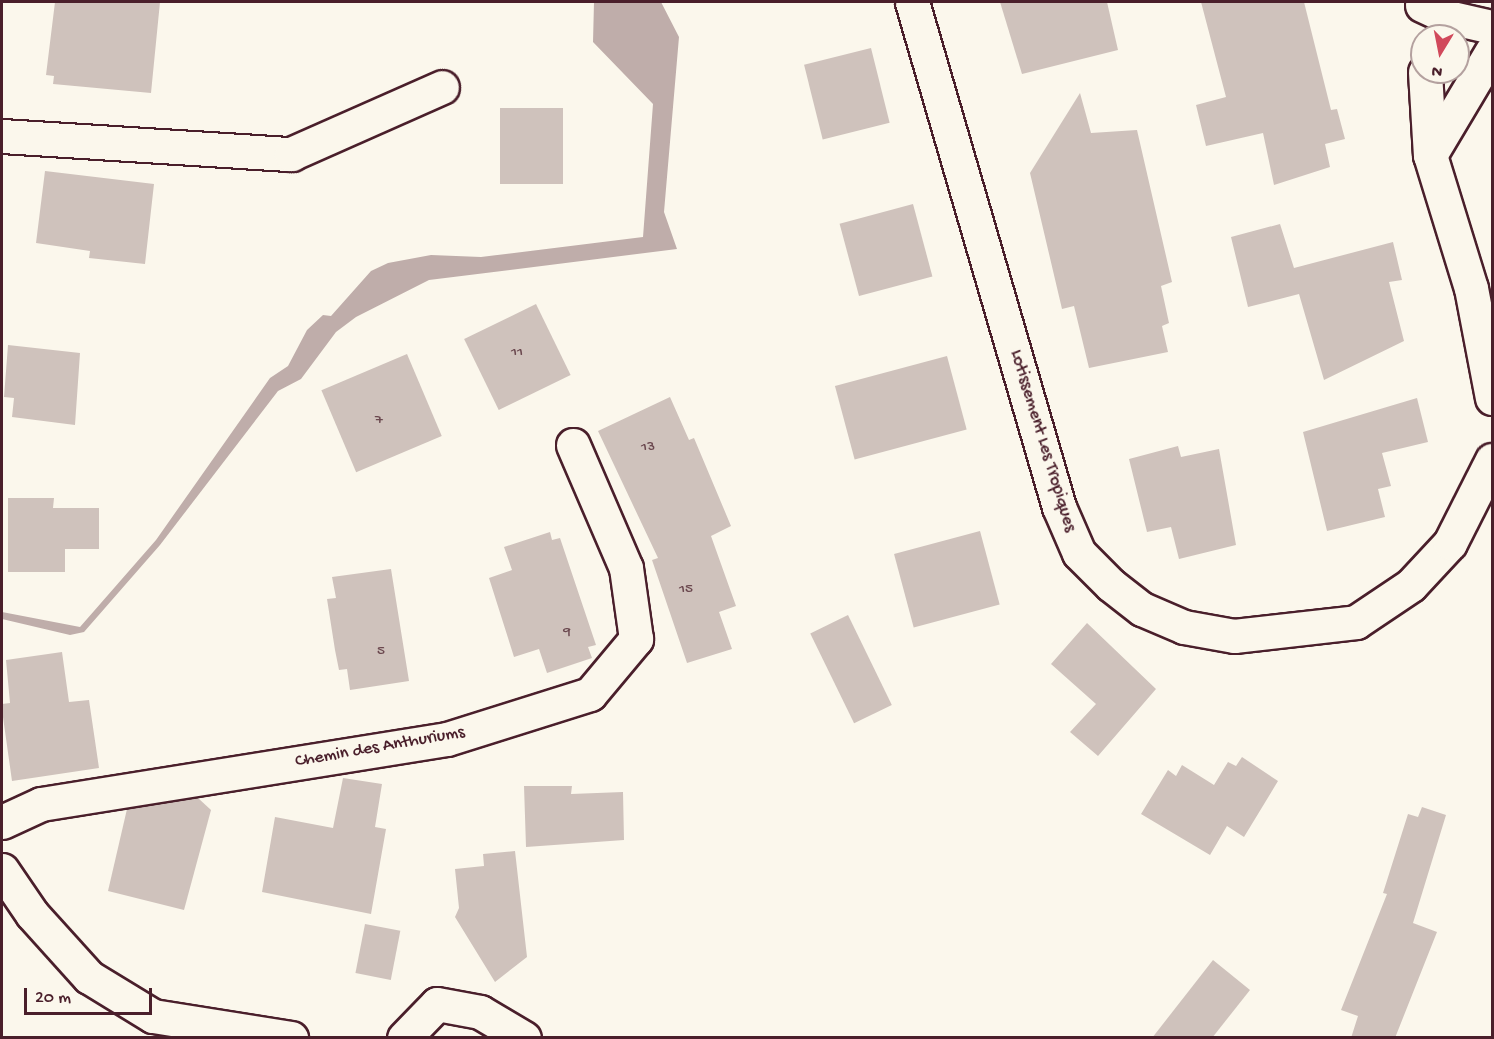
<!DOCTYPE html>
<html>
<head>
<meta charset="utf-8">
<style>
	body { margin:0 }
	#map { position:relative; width:1494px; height:1039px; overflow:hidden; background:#fbf7ec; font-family:"Gochi Hand",sans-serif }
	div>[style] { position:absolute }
	.water>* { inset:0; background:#bfadaa }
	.building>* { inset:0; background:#cfc2bc; transform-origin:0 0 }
	.roads { filter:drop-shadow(2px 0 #4a1f2b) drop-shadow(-2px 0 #4a1f2b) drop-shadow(0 2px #4a1f2b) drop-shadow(0 -2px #4a1f2b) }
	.minor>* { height:33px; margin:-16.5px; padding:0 16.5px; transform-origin:16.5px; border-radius:16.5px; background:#fbf7ec }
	span { translate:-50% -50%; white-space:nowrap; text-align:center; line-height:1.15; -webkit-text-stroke:6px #fbf7ec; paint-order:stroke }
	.number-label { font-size:15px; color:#6b484f }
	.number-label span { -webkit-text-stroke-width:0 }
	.street-label { font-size:18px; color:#4a1f2b }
	.frame { position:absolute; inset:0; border:3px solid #4a1f2b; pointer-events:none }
	.north { position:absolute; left:1410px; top:24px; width:60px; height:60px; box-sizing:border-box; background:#fbf7ec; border:2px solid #b4a19f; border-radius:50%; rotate:190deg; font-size:16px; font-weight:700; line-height:24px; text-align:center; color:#4a1f2b }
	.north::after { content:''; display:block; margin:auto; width:21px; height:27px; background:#d1495b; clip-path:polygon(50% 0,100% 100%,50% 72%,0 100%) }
	.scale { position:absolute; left:24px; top:988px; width:128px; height:27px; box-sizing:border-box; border:3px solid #4a1f2b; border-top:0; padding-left:8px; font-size:18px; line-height:21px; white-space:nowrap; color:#4a1f2b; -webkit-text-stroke:4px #fbf7ec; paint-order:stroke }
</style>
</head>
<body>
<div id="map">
	<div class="water">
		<div style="clip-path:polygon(594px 2px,661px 2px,679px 37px,664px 212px,677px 249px,429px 280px,356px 317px,336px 332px,301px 379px,278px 391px,160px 545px,84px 632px,70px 635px,2px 619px,2px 612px,80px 627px,156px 540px,270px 378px,288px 366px,307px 330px,323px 315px,331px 316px,371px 271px,388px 263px,431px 255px,481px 257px,643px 237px,653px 104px,593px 42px)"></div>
	</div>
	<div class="building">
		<div style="clip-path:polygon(55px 2px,160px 2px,151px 93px,53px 84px,54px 76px,46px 75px)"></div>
		<div style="clip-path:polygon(1000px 2px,1107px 2px,1118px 50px,1022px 74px)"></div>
		<div style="clip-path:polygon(1201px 2px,1304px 2px,1331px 110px,1337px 109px,1345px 139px,1325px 144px,1330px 167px,1274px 185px,1263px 133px,1206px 146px,1196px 105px,1226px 97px)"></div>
		<div style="left:871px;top:48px;width:77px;height:69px;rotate:76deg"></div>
		<div style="clip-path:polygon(1080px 93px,1091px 133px,1137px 130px,1172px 282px,1161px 286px,1169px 323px,1162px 326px,1168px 352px,1089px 368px,1074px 306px,1062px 309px,1030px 173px)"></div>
		<div style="left:500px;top:108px;width:63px;height:76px"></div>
		<div style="clip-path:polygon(45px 171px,154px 184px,145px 264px,89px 258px,90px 251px,36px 243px)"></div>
		<div style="left:913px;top:204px;width:75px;height:76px;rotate:75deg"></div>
		<div style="clip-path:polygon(1280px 224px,1294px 268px,1393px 242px,1402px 280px,1389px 282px,1404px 341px,1324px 380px,1299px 294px,1248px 307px,1231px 237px)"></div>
		<div style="left:536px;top:304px;width:79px;height:80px;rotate:64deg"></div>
		<div style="clip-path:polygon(8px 345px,80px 353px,75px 425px,12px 417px,14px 398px,4px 397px)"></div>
		<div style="left:407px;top:354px;width:89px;height:93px;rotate:67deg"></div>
		<div style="left:947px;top:356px;width:76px;height:116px;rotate:75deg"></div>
		<div style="clip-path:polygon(670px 397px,689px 440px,694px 438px,731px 526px,711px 536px,736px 606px,719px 612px,732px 649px,687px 663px,652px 560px,658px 558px,598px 431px)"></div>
		<div style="clip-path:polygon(1417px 398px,1428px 442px,1382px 453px,1391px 486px,1378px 489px,1385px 517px,1327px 531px,1303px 432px)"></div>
		<div style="clip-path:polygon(1178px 446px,1181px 457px,1219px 449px,1236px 545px,1179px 559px,1171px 527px,1147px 532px,1129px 459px)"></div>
		<div style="clip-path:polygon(8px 498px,54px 498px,53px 508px,99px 508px,99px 549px,65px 549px,65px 572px,8px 572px)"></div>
		<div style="left:980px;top:531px;width:76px;height:89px;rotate:75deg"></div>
		<div style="clip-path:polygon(550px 532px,552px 540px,560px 538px,596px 645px,588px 647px,592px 658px,547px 673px,539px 649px,514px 657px,489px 578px,512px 570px,504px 547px)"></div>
		<div style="clip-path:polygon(391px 569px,409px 681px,350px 690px,347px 669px,339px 670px,335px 650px,327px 599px,336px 598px,332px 577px)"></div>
		<div style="left:848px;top:615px;width:100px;height:42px;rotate:64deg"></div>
		<div style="clip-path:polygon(1087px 623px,1156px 689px,1098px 756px,1070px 732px,1096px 704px,1051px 664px)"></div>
		<div style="clip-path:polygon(62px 652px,69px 702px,89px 700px,99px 768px,12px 781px,2px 710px,2px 704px,10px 703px,6px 660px)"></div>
		<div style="clip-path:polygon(1242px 757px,1278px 781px,1244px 837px,1227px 826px,1210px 855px,1141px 814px,1168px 770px,1176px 776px,1182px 765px,1214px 785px,1228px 762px,1236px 766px)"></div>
		<div style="clip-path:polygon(343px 778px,382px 784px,375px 827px,386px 829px,371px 914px,262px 892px,275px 817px,333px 828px)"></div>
		<div style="clip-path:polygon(524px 786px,572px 786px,571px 794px,623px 792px,624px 840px,526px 847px)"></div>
		<div style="clip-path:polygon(198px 798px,211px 810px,184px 910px,108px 891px,127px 809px)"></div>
		<div style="clip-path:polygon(1422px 807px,1446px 815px,1413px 923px,1437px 932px,1395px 1038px,1351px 1038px,1358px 1016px,1341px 1010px,1387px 894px,1383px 893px,1408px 814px,1418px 817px)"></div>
		<div style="clip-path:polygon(515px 851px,527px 957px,495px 982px,455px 917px,459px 908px,455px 869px,484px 866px,483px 854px)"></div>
		<div style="left:365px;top:924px;width:36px;height:50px;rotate:11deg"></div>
		<div style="clip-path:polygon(1213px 960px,1250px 990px,1212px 1038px,1152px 1038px)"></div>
	</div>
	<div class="roads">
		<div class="minor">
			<div style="left:912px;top:2px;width:526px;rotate:73.77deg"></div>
			<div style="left:1059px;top:507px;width:50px;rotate:66.5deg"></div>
			<div style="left:1079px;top:553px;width:45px;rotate:45deg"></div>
			<div style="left:1111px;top:585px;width:39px;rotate:38deg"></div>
			<div style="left:1142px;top:609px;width:46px;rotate:23.2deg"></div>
			<div style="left:1184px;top:627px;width:51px;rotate:10.2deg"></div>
			<div style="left:1234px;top:636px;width:123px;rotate:-6.5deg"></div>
			<div style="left:1356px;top:622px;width:66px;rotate:-33.9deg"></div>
			<div style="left:1411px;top:585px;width:57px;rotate:-47.1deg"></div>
			<div style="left:1450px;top:543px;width:93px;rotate:-63.2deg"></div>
			<div style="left:1422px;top:5px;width:29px;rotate:25deg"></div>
			<div style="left:1448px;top:17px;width:45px;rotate:12.8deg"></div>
			<div style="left:1425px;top:72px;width:83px;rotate:86.6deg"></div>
			<div style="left:1430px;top:155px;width:139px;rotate:72.9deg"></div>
			<div style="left:1471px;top:288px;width:112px;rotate:79.2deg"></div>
			<div style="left:2px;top:136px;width:290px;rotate:3.6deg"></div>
			<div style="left:291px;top:154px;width:165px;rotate:-23.9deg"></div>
			<div style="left:1430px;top:155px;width:121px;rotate:-59.2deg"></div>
			<div style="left:2px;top:822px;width:43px;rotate:-24.8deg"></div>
			<div style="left:41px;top:804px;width:411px;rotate:-9.1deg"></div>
			<div style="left:447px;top:739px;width:150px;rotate:-17.5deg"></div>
			<div style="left:590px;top:694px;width:72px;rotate:-50.1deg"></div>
			<div style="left:636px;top:639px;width:72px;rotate:-98deg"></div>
			<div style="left:626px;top:568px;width:134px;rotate:-113.3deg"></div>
			<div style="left:2px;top:870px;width:53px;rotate:55.7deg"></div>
			<div style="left:32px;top:914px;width:85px;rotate:47.9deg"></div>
			<div style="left:89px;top:977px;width:75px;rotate:31.4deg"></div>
			<div style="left:153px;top:1016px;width:140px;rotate:9.1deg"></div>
			<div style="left:404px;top:1038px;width:47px;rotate:-45.9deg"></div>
			<div style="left:437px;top:1004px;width:44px;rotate:10.5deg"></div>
			<div style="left:480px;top:1012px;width:51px;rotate:30.6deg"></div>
		</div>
	</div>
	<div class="number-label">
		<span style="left:517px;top:353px">11</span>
		<span style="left:379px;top:421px">7</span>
		<span style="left:648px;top:448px">13</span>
		<span style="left:686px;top:590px">15</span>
		<span style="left:567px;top:633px">9</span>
		<span style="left:381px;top:652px">5</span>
	</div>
	<div class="street-label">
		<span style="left:1042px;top:441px;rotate:73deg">Lotissement Les Tropiques</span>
		<span style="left:380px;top:748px;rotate:-10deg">Chemin des Anthuriums</span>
	</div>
	<div class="frame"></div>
	<div class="north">N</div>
	<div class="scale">20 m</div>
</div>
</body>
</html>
